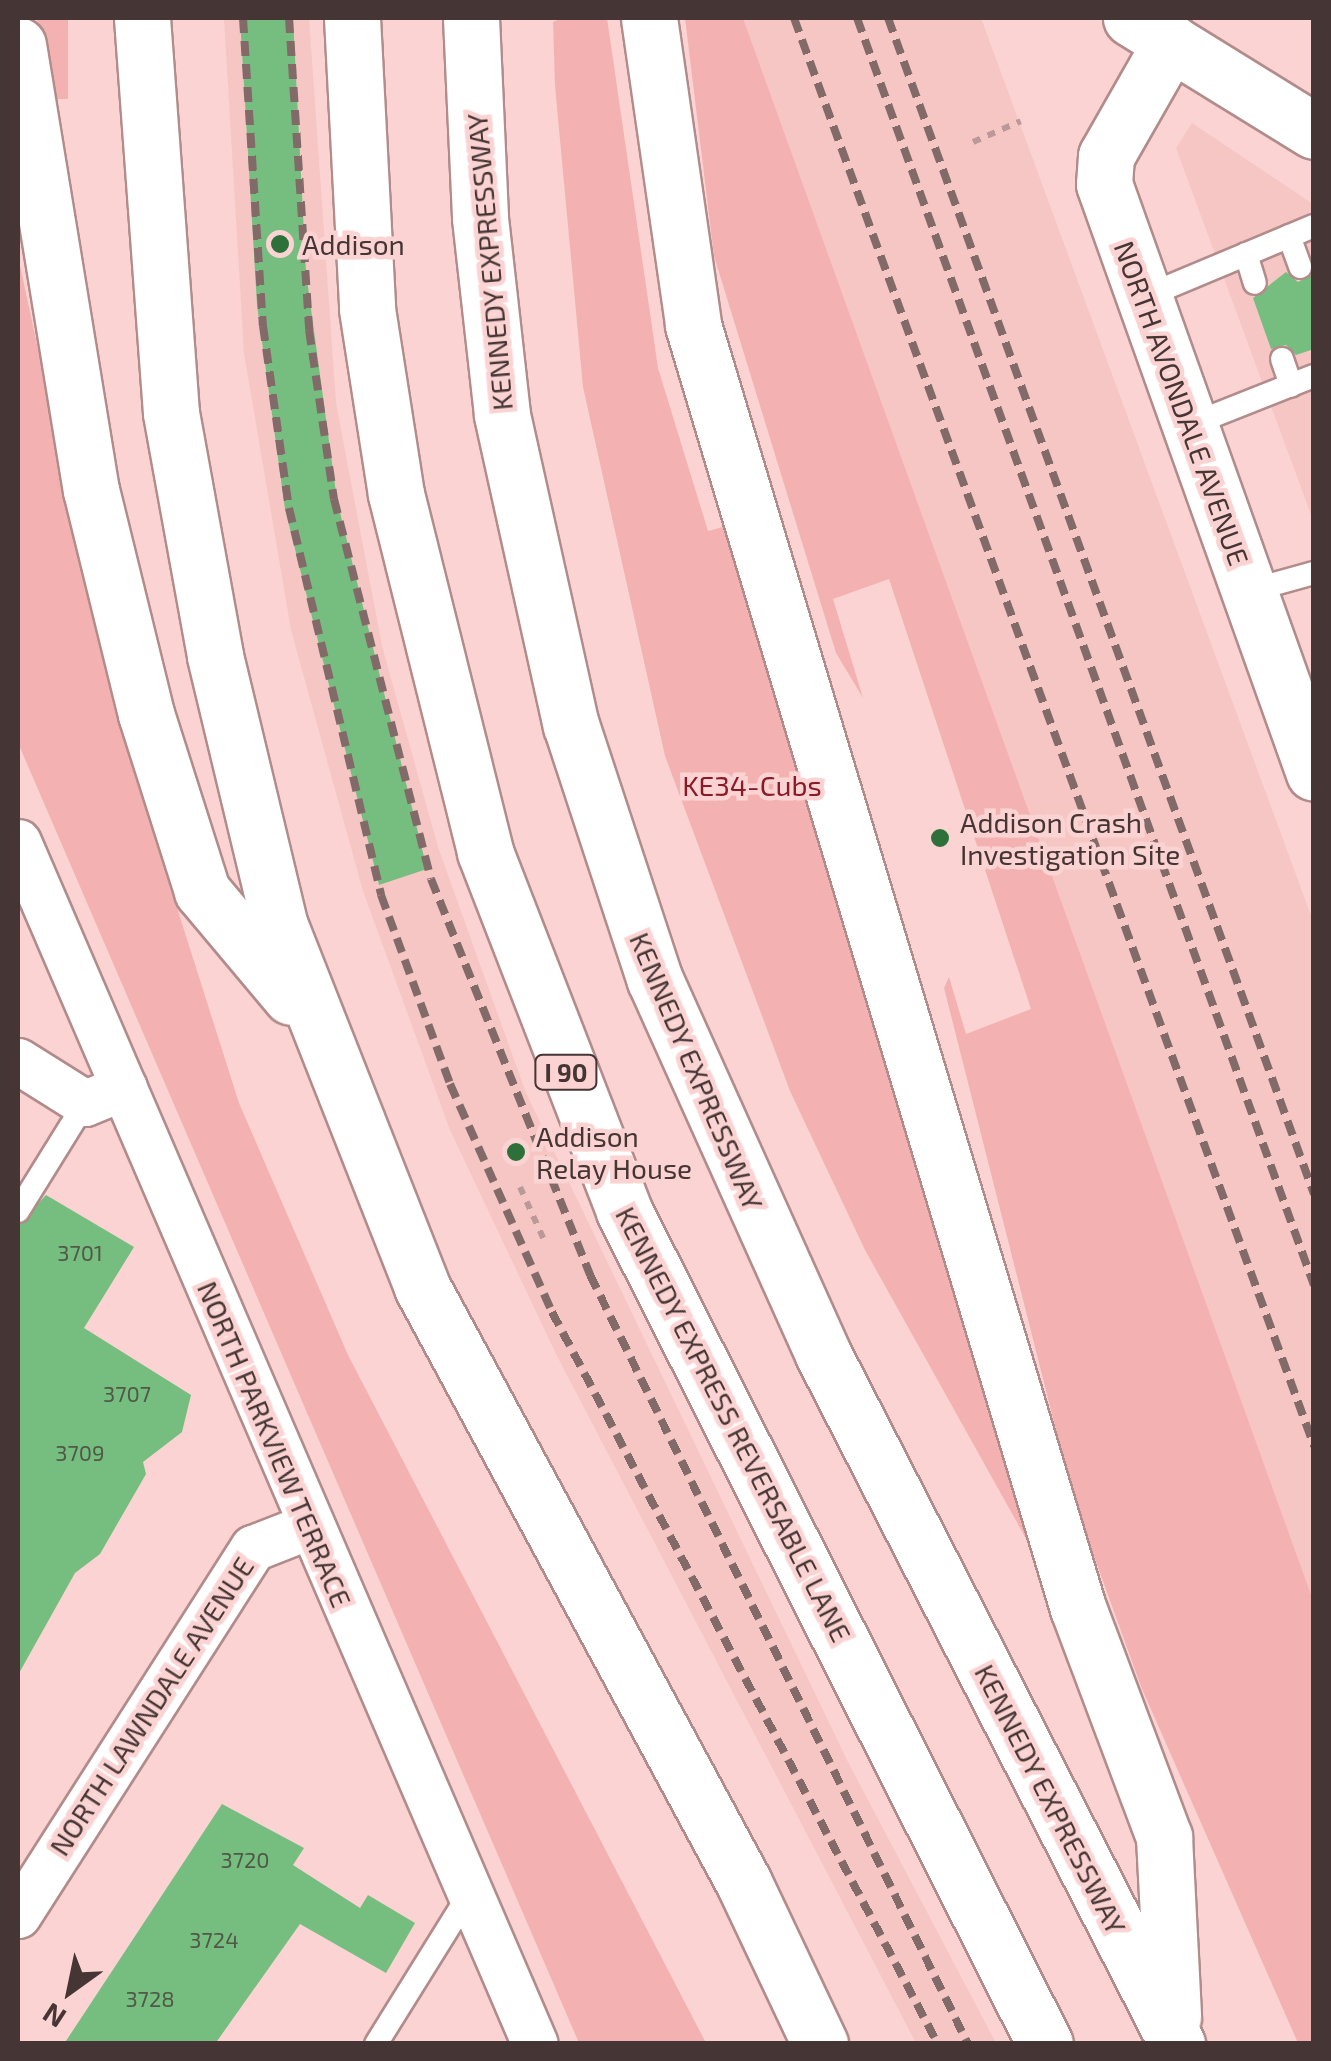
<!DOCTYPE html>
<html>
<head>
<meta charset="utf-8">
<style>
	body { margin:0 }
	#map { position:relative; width:1331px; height:2061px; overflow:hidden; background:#fbd3d2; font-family:"Exo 2",sans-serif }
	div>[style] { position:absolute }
	.built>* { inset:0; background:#f5c6c4 }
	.green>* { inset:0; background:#f3b2b1 }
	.building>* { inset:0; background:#75be7f }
	.path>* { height:6px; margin-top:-3px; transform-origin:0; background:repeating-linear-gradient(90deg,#b99a99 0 8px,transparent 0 16px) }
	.roads { filter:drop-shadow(2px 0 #b18c8b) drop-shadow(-2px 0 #b18c8b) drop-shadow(0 2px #b18c8b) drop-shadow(0 -2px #b18c8b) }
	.lane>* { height:22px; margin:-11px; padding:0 11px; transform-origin:11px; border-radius:11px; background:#fff }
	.street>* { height:45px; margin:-22.5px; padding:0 22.5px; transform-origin:22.5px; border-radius:22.5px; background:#fff }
	.secondary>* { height:55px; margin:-27.5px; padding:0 27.5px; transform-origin:27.5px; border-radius:27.5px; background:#fff }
	.highway>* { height:55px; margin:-27.5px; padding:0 27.5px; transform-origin:27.5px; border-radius:27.5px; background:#fff }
	.rail>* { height:8px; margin-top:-4px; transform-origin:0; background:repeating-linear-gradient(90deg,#826a69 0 15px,transparent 0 23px) }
	.dots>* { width:28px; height:28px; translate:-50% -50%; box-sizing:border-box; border:5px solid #fbd3d2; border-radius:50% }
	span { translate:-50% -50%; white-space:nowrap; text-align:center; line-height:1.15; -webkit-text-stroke:9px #fbd3d2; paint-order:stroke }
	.number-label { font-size:22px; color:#515848 }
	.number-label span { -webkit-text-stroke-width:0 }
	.shield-label span { padding:2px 8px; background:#fbd3d2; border:2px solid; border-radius:8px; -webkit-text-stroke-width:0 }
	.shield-label { font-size:25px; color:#453635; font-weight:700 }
	.poi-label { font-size:28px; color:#453635 }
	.left { translate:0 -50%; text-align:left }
	.street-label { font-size:28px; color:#453635 }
	.park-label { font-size:28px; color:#8b1a28 }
	.frame { position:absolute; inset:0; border:20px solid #453635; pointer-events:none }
	.north { position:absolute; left:20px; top:1941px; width:100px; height:100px; -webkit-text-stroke:8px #fbd3d2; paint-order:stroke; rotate:213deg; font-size:28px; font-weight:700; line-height:40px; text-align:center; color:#453635 }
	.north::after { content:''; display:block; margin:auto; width:35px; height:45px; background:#453635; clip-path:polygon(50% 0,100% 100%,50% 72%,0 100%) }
</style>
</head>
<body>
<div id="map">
	<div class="built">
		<div style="clip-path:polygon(224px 18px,309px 18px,336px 403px,382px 646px,438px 847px,526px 1093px,848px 1762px,996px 2043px,916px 2043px,557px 1356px,450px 1130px,363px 891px,291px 630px,244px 353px)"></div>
		<div style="clip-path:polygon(743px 18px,981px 18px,1313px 921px,1313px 1600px)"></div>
		<div style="clip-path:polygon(1192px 123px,1313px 204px,1313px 520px,1176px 148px)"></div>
	</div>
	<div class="green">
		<div style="clip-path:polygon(37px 18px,68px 18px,68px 99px,49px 99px)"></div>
		<div style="clip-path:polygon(562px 18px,607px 18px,658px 368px,708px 531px,723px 527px,1029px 1544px,865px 1250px,790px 1091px,665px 756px,583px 387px,555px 86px,553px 22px)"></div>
		<div style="clip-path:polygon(685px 18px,743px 18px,1313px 1600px,1313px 2043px,1298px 2043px,1142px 1689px,1074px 1501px,944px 988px,949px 977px,966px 1034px,1031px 1009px,889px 579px,833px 599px,863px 698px,836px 653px,714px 256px)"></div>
		<div style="clip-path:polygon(18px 256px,118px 722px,239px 1103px,348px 1355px,706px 2043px,579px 2043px,18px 743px)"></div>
	</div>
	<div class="building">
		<div style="clip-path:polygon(240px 18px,293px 18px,306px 272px,337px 500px,427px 869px,379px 885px,285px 509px,257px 305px)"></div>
		<div style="clip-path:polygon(1286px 272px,1298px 282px,1314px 273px,1314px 349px,1296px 355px,1286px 345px,1271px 349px,1253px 298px)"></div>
		<div style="clip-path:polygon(46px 1195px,134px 1247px,84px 1328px,191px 1395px,182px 1432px,143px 1462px,146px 1474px,100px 1554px,75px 1573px,18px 1675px,18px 1226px)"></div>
		<div style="clip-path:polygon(222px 1804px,304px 1848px,293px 1865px,360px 1908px,368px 1895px,415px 1923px,386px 1973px,300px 1924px,215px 2044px,64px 2044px)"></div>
	</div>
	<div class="path">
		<div style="left:973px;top:142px;width:52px;rotate:-23.6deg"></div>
		<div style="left:520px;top:1187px;width:58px;rotate:65.6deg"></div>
	</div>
	<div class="roads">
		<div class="lane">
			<div style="left:1289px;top:236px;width:33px;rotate:70deg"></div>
			<div style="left:1246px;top:254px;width:30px;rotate:73deg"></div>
			<div style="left:1144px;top:297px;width:184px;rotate:-22.7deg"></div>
			<div style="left:1282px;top:359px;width:28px;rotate:71deg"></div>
			<div style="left:1190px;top:425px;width:133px;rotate:-21.6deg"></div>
			<div style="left:1249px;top:591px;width:67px;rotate:-15.5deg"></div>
			<div style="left:18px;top:1211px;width:127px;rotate:-58.2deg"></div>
			<div style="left:376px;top:2044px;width:178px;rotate:-58.1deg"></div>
		</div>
		<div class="street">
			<div style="left:18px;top:842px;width:1308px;rotate:66.73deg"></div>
			<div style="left:18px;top:1061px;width:79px;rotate:32.1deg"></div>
			<div style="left:85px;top:1103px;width:42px;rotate:-22.3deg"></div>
			<div style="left:18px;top:1915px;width:436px;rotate:-57.4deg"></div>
			<div style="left:253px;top:1548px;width:60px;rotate:-21.4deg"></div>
		</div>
		<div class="secondary">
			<div style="left:1131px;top:18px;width:215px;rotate:31.7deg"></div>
			<div style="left:1171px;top:42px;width:131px;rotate:119.7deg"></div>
			<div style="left:1106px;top:156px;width:28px;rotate:94deg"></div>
			<div style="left:1104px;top:184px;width:625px;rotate:70.38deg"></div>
		</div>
		<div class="highway">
			<div style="left:142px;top:18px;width:396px;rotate:85.8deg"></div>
			<div style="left:171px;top:413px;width:247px;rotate:79.7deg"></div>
			<div style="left:215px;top:656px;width:278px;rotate:76.5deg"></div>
			<div style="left:280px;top:926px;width:388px;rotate:68.5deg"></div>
			<div style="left:422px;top:1287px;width:677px;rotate:61.62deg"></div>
			<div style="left:744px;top:1883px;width:178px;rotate:64.7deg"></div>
			<div style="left:352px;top:18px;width:291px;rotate:87deg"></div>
			<div style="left:367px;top:309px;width:187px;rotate:81.1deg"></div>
			<div style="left:396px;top:494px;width:369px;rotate:76deg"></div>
			<div style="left:485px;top:852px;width:385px;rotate:68.8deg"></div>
			<div style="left:624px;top:1211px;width:933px;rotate:63.19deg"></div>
			<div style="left:471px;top:18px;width:200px;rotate:87.4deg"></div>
			<div style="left:480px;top:218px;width:198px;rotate:83.6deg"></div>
			<div style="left:502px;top:415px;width:318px;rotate:77.5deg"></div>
			<div style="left:571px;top:725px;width:268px;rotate:71.8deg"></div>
			<div style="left:655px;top:980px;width:410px;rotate:65.8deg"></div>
			<div style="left:823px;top:1354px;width:776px;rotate:62.84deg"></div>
			<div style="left:649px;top:18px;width:310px;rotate:81.8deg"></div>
			<div style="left:693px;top:325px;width:1340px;rotate:73.3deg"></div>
			<div style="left:1078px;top:1608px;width:245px;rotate:69.4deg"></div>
			<div style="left:1164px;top:1837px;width:180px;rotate:87.1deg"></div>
			<div style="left:18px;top:45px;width:451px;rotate:80.7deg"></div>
			<div style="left:91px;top:490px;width:231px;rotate:76.2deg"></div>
			<div style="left:146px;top:714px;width:186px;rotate:72.4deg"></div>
			<div style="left:202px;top:891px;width:138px;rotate:50deg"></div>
		</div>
	</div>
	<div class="rail">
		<div style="left:243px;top:18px;width:309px;rotate:86.3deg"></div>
		<div style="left:263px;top:326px;width:184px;rotate:81.9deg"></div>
		<div style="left:289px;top:508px;width:398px;rotate:76.6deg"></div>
		<div style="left:381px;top:895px;width:201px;rotate:69.9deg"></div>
		<div style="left:450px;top:1084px;width:250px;rotate:65.9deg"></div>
		<div style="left:552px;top:1312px;width:828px;rotate:62.2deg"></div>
		<div style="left:289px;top:18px;width:313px;rotate:86.3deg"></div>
		<div style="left:309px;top:330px;width:171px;rotate:81.6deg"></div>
		<div style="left:334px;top:499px;width:392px;rotate:75.7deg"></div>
		<div style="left:431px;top:879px;width:427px;rotate:68.1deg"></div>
		<div style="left:590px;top:1275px;width:857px;rotate:63.82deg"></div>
		<div style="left:794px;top:18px;width:1520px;rotate:69.99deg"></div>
		<div style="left:857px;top:18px;width:1347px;rotate:70.17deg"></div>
		<div style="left:888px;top:18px;width:1251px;rotate:70.09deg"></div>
	</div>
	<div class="dots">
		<div style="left:280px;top:244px;background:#2d703a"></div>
		<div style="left:940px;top:838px;background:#2d703a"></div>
		<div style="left:516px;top:1152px;background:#2d703a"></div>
	</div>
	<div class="number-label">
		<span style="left:80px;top:1253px">3701</span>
		<span style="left:127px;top:1394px">3707</span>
		<span style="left:80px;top:1453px">3709</span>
		<span style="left:245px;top:1860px">3720</span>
		<span style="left:214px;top:1940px">3724</span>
		<span style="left:150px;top:1999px">3728</span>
	</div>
	<div class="shield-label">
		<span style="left:566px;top:1072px">I 90</span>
	</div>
	<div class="poi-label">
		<span class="left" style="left:302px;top:244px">Addison</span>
		<span class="left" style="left:960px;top:838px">Addison Crash<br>Investigation Site</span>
		<span class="left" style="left:536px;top:1152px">Addison<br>Relay House</span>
	</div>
	<div class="street-label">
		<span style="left:489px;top:262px;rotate:-95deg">KENNEDY EXPRESSWAY</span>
		<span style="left:1182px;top:403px;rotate:70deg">NORTH AVONDALE AVENUE</span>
		<span style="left:697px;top:1071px;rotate:67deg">KENNEDY EXPRESSWAY</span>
		<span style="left:734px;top:1424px;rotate:63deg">KENNEDY EXPRESS REVERSABLE LANE</span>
		<span style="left:275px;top:1444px;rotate:67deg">NORTH PARKVIEW TERRACE</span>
		<span style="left:151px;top:1706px;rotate:-57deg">NORTH LAWNDALE AVENUE</span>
		<span style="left:1051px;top:1799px;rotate:63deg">KENNEDY EXPRESSWAY</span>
	</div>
	<div class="park-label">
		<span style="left:752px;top:785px">KE34-Cubs</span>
	</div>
	<div class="frame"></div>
	<div class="north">N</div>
</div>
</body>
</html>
